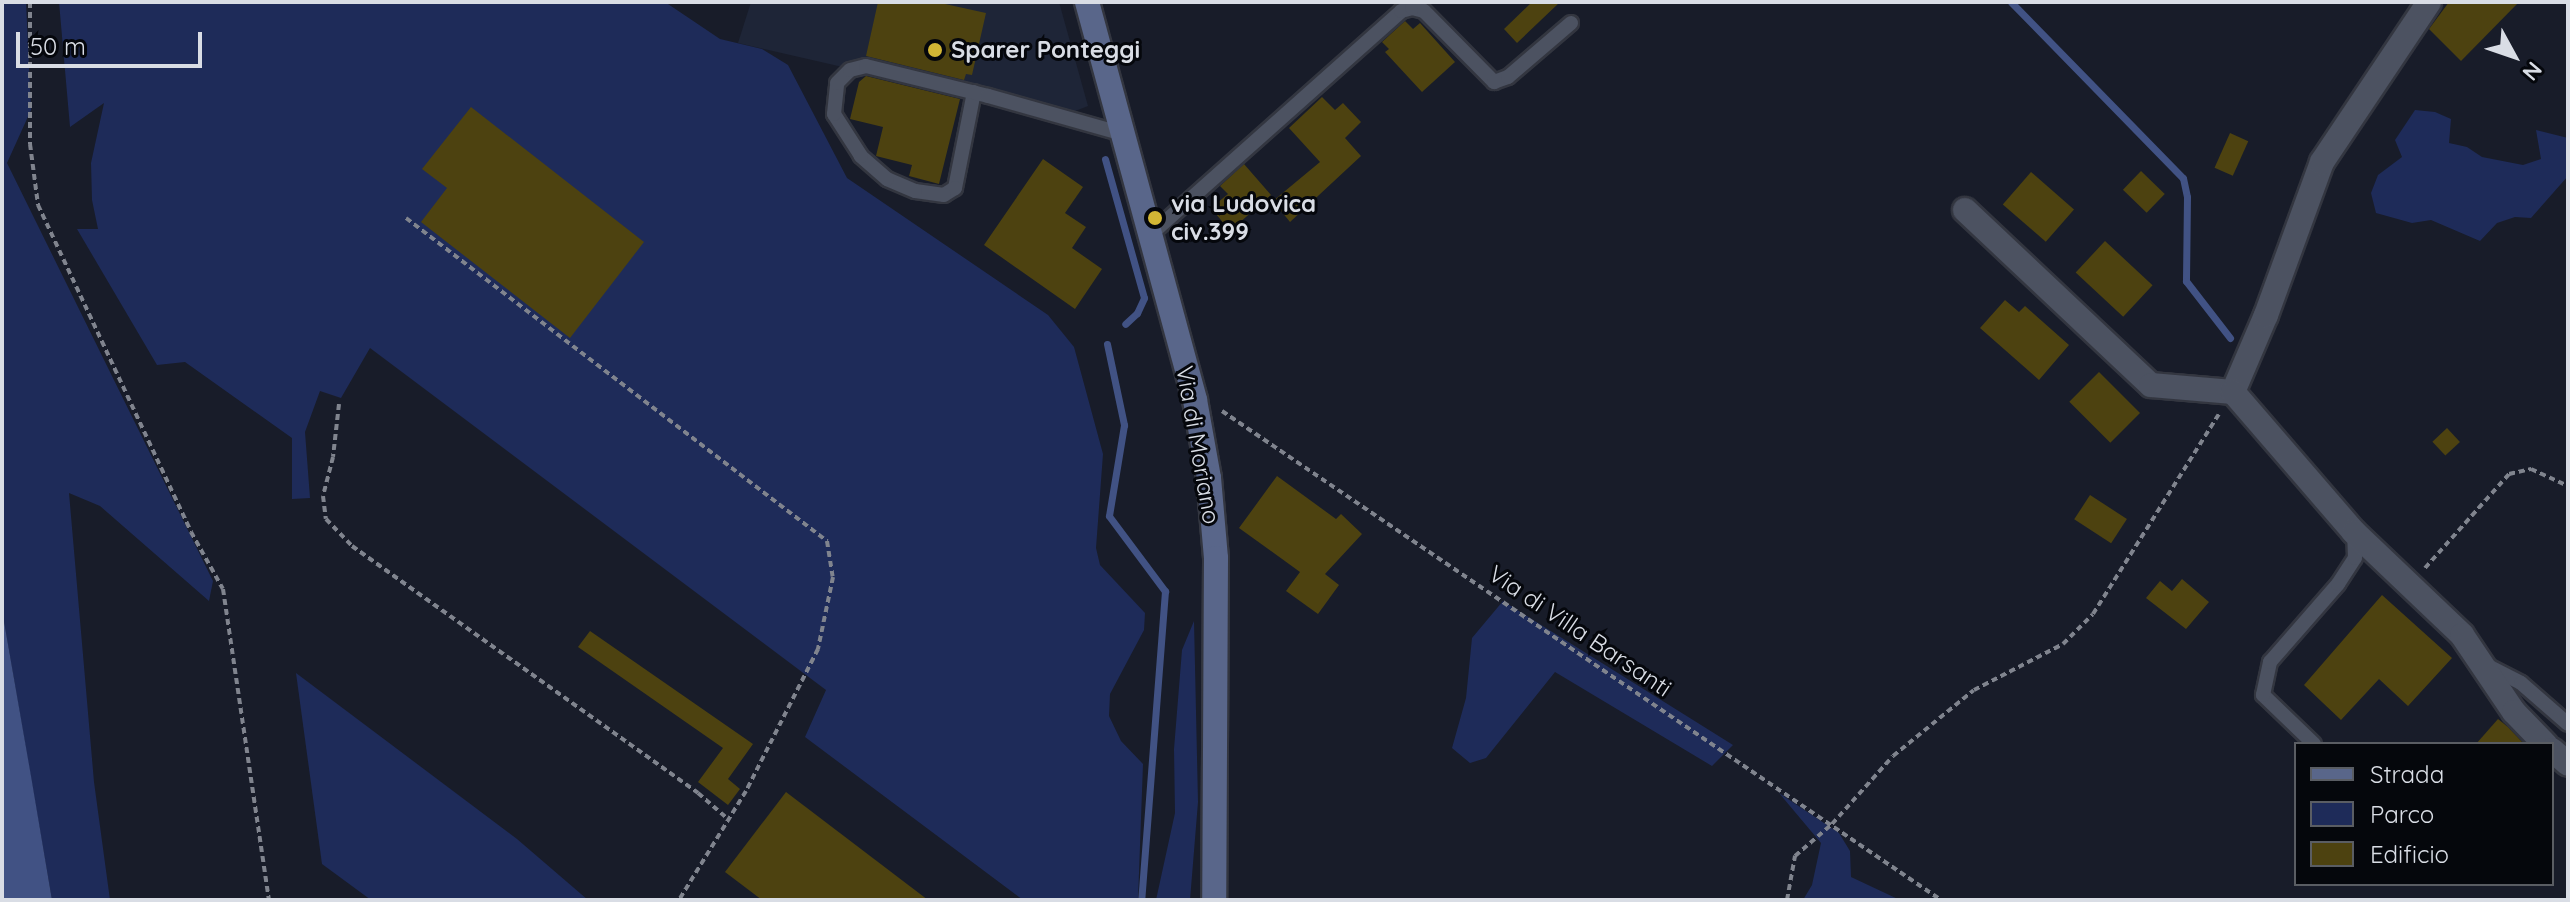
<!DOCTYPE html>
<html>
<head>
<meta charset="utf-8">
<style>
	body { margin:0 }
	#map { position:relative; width:2570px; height:902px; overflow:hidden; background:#181c29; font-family:Quicksand,sans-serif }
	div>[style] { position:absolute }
	.built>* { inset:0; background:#1e2537 }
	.green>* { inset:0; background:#1e2b59 }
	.water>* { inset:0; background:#415284 }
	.stream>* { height:7px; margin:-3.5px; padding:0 3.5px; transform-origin:3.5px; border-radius:3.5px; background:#415284 }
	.building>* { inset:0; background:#4d4210; transform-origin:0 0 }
	.path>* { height:4px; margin-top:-2px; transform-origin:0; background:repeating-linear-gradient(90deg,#80848e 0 6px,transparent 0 10px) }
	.roads { filter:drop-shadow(2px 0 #333640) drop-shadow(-2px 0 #333640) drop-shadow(0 2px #333640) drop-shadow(0 -2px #333640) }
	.lane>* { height:14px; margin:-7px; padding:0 7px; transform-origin:7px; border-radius:7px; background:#4c5261 }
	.street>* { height:24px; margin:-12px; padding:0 12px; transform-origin:12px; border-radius:12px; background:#4c5261 }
	.secondary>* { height:24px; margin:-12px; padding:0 12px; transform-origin:12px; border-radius:12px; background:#59668a }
	.dots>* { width:22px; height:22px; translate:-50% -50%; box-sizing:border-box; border:4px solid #05070c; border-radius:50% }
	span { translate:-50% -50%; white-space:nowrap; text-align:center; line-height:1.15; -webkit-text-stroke:6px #05070c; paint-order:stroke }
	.poi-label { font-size:24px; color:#d9dde5; font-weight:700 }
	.left { translate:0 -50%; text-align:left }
	.street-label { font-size:24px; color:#d9dde5 }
	.frame { position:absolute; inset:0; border:4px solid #d9dde5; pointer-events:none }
	.legend { position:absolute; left:2294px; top:742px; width:260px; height:144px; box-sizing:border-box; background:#05070c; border:2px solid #5a5d63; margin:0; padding:10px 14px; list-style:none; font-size:24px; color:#d9dde5 }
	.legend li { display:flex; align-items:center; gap:16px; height:40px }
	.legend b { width:40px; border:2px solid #5a5d63 }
	.north { position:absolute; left:2474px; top:16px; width:80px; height:80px; -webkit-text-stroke:6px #05070c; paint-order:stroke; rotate:130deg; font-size:22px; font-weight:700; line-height:32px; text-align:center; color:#d9dde5 }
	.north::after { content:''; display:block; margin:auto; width:28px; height:36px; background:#d9dde5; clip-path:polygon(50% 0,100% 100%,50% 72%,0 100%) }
	.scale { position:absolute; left:16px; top:32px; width:186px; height:36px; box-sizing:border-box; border:4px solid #d9dde5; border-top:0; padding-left:10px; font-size:24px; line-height:28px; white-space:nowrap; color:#d9dde5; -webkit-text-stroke:6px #05070c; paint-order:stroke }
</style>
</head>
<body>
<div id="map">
	<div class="built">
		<div style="clip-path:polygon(751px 2px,1059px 2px,1088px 106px,1060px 117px,738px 43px)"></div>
	</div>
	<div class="green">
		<div style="clip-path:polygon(2px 2px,26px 2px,31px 110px,7px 163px,213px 581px,209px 601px,100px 506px,69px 493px,94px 782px,110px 900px,52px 900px,2px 610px)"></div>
		<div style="clip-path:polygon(59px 2px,665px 2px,720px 39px,762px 49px,788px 65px,847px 178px,1048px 315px,1074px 347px,1103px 454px,1096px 548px,1100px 565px,1145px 613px,1144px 630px,1110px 694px,1109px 716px,1121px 741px,1143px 764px,1138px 900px,1023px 900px,805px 737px,826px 690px,370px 348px,341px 398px,320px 391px,305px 432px,310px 498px,292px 499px,292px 438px,185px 362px,157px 365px,77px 229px,98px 229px,92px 200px,91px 163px,104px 103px,70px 127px)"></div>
		<div style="clip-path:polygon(2415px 110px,2435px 112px,2451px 119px,2449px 143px,2467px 147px,2482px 157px,2523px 165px,2541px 159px,2536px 130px,2568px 138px,2568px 176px,2531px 218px,2515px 217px,2497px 223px,2480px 241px,2431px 220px,2412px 223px,2376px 213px,2371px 193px,2378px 175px,2402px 157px,2395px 140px)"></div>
		<div style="clip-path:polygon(1503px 601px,1733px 745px,1712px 766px,1555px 672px,1486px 758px,1470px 763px,1452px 748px,1466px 698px,1472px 638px)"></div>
		<div style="clip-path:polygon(1194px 621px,1198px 802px,1190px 900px,1156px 900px,1175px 813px,1174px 749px,1182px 650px)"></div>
		<div style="clip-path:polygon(296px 673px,517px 839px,588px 900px,371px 900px,322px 864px)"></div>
		<div style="clip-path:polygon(1779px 793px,1839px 833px,1850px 851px,1851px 877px,1900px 900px,1803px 900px,1812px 885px,1821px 843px)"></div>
	</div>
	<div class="water">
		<div style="clip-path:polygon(2px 610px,31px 776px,52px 900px,2px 900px)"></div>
	</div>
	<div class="stream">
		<div style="left:2011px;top:2px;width:246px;rotate:45.7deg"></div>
		<div style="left:2183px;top:178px;width:19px;rotate:78deg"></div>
		<div style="left:2187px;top:197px;width:84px;rotate:90.7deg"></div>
		<div style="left:2186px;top:281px;width:72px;rotate:52.3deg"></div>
		<div style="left:1105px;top:159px;width:144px;rotate:74.3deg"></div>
		<div style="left:1144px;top:298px;width:17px;rotate:115deg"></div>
		<div style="left:1137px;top:313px;width:16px;rotate:137deg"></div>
		<div style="left:1107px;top:344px;width:83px;rotate:78.1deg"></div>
		<div style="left:1124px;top:425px;width:92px;rotate:99.4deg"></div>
		<div style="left:1109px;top:516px;width:94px;rotate:53.3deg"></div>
		<div style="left:1165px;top:591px;width:310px;rotate:94.4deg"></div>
	</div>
	<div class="building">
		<div style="clip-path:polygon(878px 2px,936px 2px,986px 13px,972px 75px,966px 74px,964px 80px,866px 56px)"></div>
		<div style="clip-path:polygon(1532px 2px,1560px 2px,1517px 43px,1504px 29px)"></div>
		<div style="clip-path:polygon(2449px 2px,2519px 2px,2461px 61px,2429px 29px)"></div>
		<div style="clip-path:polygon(1405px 21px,1413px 29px,1420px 23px,1455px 62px,1422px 92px,1385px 52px,1389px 49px,1382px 42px)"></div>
		<div style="clip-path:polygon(866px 76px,960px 99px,939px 184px,909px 176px,912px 165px,876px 156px,883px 127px,850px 119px,859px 82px)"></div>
		<div style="clip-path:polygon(1322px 97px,1335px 110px,1343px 103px,1361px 122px,1345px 138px,1361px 156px,1290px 222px,1273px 201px,1320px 162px,1289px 128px)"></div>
		<div style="clip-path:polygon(471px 107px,644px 242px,570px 338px,421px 222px,447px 188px,422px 169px)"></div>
		<div style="left:2230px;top:133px;width:20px;height:38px;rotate:24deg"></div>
		<div style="clip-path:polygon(1043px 159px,1083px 187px,1065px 213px,1086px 227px,1072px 248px,1102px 269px,1075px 309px,984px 245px)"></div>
		<div style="clip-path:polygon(1244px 164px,1271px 195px,1230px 231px,1211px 208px,1228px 194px,1220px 186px)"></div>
		<div style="left:2141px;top:171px;width:33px;height:26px;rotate:44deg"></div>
		<div style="left:2031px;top:172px;width:57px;height:43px;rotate:41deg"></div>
		<div style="left:2105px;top:241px;width:65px;height:43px;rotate:43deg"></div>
		<div style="clip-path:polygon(2005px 300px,2019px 312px,2025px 306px,2069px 345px,2039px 380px,1980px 328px)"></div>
		<div style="left:2099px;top:372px;width:58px;height:42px;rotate:45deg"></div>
		<div style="left:2447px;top:428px;width:19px;height:20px;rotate:47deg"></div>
		<div style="clip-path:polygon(1277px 476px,1336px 519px,1341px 514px,1362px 534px,1325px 574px,1339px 585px,1318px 614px,1286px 591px,1300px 572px,1239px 528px)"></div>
		<div style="left:2090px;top:495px;width:44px;height:29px;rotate:33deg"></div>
		<div style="clip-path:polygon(2182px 579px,2209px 602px,2186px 629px,2146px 598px,2160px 581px,2172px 591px)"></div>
		<div style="clip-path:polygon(2382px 595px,2452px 658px,2408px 706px,2379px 679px,2341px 720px,2304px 685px)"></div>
		<div style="clip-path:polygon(590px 631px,753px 744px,728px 779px,740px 789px,728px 805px,698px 782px,723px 748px,578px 647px)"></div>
		<div style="clip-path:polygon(2498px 719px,2508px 727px,2524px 744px,2476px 744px)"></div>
		<div style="clip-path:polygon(786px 792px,928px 900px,762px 900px,725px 872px)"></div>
	</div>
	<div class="path">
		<div style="left:30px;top:2px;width:142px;rotate:90deg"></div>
		<div style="left:30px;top:144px;width:62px;rotate:82.5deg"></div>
		<div style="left:38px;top:205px;width:361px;rotate:64.9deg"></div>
		<div style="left:191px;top:532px;width:65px;rotate:60.7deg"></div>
		<div style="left:223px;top:589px;width:314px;rotate:81.6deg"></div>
		<div style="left:406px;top:218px;width:531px;rotate:37.5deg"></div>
		<div style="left:827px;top:541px;width:36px;rotate:81deg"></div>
		<div style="left:833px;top:577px;width:74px;rotate:101.8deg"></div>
		<div style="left:818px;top:649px;width:159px;rotate:116.9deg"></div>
		<div style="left:746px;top:791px;width:128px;rotate:121.6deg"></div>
		<div style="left:339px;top:404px;width:53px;rotate:96.5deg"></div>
		<div style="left:333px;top:457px;width:40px;rotate:104.4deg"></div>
		<div style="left:323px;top:496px;width:23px;rotate:83deg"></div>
		<div style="left:326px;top:519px;width:37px;rotate:46deg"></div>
		<div style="left:352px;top:546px;width:425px;rotate:35.5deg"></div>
		<div style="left:698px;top:793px;width:40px;rotate:41deg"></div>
		<div style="left:1222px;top:411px;width:870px;rotate:34.22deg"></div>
		<div style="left:2425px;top:568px;width:126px;rotate:-48.2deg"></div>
		<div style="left:2509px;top:474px;width:23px;rotate:-13deg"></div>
		<div style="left:2531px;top:469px;width:41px;rotate:24.7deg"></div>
		<div style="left:1787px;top:900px;width:45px;rotate:-79.7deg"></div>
		<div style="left:1795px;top:856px;width:49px;rotate:-40.9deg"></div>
		<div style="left:1832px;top:824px;width:91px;rotate:-48.1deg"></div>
		<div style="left:1893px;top:756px;width:104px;rotate:-39.2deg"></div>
		<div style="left:1974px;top:690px;width:100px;rotate:-27.3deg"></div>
		<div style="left:2063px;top:644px;width:42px;rotate:-45deg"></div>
		<div style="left:2093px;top:614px;width:236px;rotate:-57.8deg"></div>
	</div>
	<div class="roads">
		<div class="lane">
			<div style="left:974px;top:92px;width:98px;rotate:101.2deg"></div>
			<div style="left:955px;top:188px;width:13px;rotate:148deg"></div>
			<div style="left:944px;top:195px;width:29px;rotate:-172deg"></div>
			<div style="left:915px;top:191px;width:30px;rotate:-157deg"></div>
			<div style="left:887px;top:179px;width:35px;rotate:-139deg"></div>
			<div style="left:861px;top:156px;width:50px;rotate:-122.7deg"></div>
			<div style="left:834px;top:114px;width:31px;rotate:-84deg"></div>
			<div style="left:837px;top:83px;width:18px;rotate:-45deg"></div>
			<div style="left:850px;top:70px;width:16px;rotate:-14deg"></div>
			<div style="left:866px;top:66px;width:126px;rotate:13.8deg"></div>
			<div style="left:988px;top:96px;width:140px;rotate:15.7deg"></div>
			<div style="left:1150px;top:235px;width:336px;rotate:-41.7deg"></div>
			<div style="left:1401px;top:11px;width:11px;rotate:-15deg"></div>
			<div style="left:1412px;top:8px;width:12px;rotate:14deg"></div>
			<div style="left:1424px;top:11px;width:100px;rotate:45.4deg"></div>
			<div style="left:1494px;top:82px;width:15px;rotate:-20deg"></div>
			<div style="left:1508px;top:77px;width:83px;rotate:-40.6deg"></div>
			<div style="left:2486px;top:665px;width:39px;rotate:27deg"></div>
			<div style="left:2521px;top:683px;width:62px;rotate:41.1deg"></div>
			<div style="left:2314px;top:744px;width:71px;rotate:-136.1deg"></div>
			<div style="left:2263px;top:695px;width:34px;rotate:-78deg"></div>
			<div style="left:2270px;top:662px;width:103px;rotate:-48.9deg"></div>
			<div style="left:2338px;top:584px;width:31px;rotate:-57deg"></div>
			<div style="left:2355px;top:558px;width:26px;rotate:-92deg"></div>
		</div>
		<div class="street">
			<div style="left:1965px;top:210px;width:255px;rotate:43.3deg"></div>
			<div style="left:2151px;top:385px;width:82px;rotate:4.9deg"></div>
			<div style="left:2233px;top:392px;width:84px;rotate:-66.8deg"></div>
			<div style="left:2266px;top:315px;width:163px;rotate:-69.9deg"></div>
			<div style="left:2322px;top:162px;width:192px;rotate:-56.2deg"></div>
			<div style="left:2233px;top:392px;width:185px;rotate:49.2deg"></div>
			<div style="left:2354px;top:532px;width:149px;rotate:43.6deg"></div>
			<div style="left:2462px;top:635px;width:93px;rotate:56deg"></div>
			<div style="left:2514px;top:712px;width:45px;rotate:45.9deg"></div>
			<div style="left:2552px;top:750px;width:21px;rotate:41deg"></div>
		</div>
		<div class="secondary">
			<div style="left:1087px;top:2px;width:412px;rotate:74.8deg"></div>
			<div style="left:1195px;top:400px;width:79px;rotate:79.8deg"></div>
			<div style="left:1209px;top:478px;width:80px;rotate:85deg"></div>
			<div style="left:1216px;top:558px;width:342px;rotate:90.3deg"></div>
		</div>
	</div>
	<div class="dots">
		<div style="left:935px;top:50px;background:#d2b635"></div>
		<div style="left:1155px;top:218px;background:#d2b635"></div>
	</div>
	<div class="poi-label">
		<span class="left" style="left:951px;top:50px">Sparer Ponteggi</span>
		<span class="left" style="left:1171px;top:218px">via Ludovica<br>civ.399</span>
	</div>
	<div class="street-label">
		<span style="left:1198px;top:445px;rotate:80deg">Via di Moriano</span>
		<span style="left:1580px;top:631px;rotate:34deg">Via di Villa Barsanti</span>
	</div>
	<div class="frame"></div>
	<ul class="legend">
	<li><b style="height:10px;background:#59668a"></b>Strada</li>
	<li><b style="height:22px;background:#1e2b59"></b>Parco</li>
	<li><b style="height:22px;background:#4d4210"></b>Edificio</li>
	</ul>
	<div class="north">N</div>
	<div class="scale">50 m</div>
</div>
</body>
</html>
